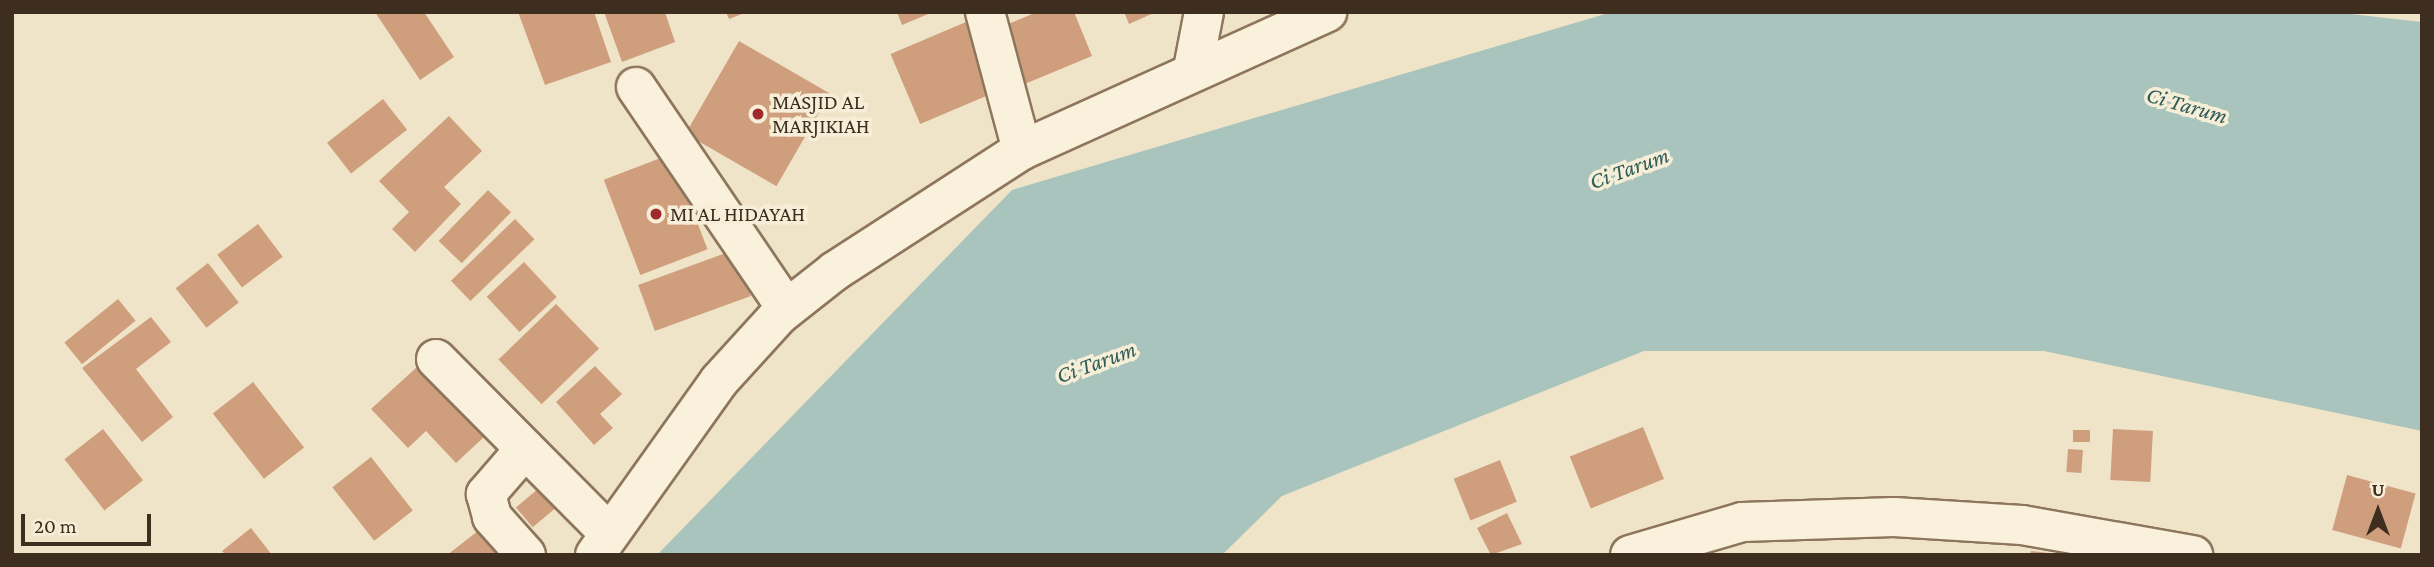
<!DOCTYPE html>
<html>
<head>
<meta charset="utf-8">
<style>
	body { margin:0 }
	#map { position:relative; width:2434px; height:567px; overflow:hidden; background:#f0e4c8; font-family:"Crimson Pro",serif }
	div>[style] { position:absolute }
	.water>* { inset:0; background:#a9c4bc }
	.building>* { inset:0; background:#cf9f7d; transform-origin:0 0 }
	.roads { filter:drop-shadow(2px 0 #8d765c) drop-shadow(-2px 0 #8d765c) drop-shadow(0 2px #8d765c) drop-shadow(0 -2px #8d765c) }
	.minor>* { height:38px; margin:-19px; padding:0 19px; transform-origin:19px; border-radius:19px; background:#faf1dc }
	.dots>* { width:19px; height:19px; translate:-50% -50%; box-sizing:border-box; border:4px solid #f7eed8; border-radius:50% }
	span { translate:-50% -50%; white-space:nowrap; text-align:center; line-height:1.15; -webkit-text-stroke:7px #f7eed8; paint-order:stroke }
	.poi-label { font-size:21px; color:#3d2e20 }
	.left { translate:0 -50%; text-align:left }
	.water-label { font-size:23px; color:#2f5d5a; font-style:italic }
	.frame { position:absolute; inset:0; border:14px solid #3d2e20; pointer-events:none }
	.north { position:absolute; left:2343px; top:476px; width:70px; height:70px; -webkit-text-stroke:5px #f7eed8; paint-order:stroke; rotate:0deg; font-size:19px; font-weight:700; line-height:28px; text-align:center; color:#3d2e20 }
	.north::after { content:''; display:block; margin:auto; width:24px; height:32px; background:#3d2e20; clip-path:polygon(50% 0,100% 100%,50% 72%,0 100%) }
	.scale { position:absolute; left:21px; top:514px; width:130px; height:32px; box-sizing:border-box; border:4px solid #3d2e20; border-top:0; padding-left:9px; font-size:21px; line-height:24px; white-space:nowrap; color:#3d2e20; -webkit-text-stroke:5px #f7eed8; paint-order:stroke }
</style>
</head>
<body>
<div id="map">
	<div class="water">
		<div style="clip-path:polygon(1612px 12px,2333px 12px,2422px 22px,2422px 431px,2044px 351px,1644px 351px,1282px 496px,1222px 555px,657px 555px,1012px 190px)"></div>
	</div>
	<div class="building">
		<div style="clip-path:polygon(375px 12px,424px 12px,454px 57px,420px 80px)"></div>
		<div style="clip-path:polygon(518px 12px,594px 12px,611px 62px,545px 85px)"></div>
		<div style="clip-path:polygon(604px 12px,665px 12px,675px 42px,622px 62px)"></div>
		<div style="clip-path:polygon(726px 12px,747px 12px,729px 19px)"></div>
		<div style="clip-path:polygon(897px 12px,933px 12px,902px 25px)"></div>
		<div style="clip-path:polygon(1037px 12px,1074px 12px,1092px 56px,1020px 86px,996px 29px)"></div>
		<div style="clip-path:polygon(1124px 12px,1156px 12px,1129px 24px)"></div>
		<div style="left:966px;top:22px;width:76px;height:82px;rotate:67deg"></div>
		<div style="left:739px;top:41px;width:105px;height:107px;rotate:30deg"></div>
		<div style="left:383px;top:99px;width:39px;height:71px;rotate:52deg"></div>
		<div style="clip-path:polygon(449px 116px,482px 151px,444px 187px,461px 204px,415px 252px,392px 229px,409px 212px,379px 181px)"></div>
		<div style="left:671px;top:154px;width:102px;height:72px;rotate:69deg"></div>
		<div style="left:488px;top:190px;width:32px;height:71px;rotate:44deg"></div>
		<div style="left:515px;top:219px;width:28px;height:89px;rotate:46deg"></div>
		<div style="left:258px;top:224px;width:41px;height:51px;rotate:53deg"></div>
		<div style="left:734px;top:250px;width:49px;height:102px;rotate:70deg"></div>
		<div style="left:524px;top:262px;width:48px;height:51px;rotate:47deg"></div>
		<div style="left:208px;top:263px;width:50px;height:41px;rotate:52deg"></div>
		<div style="left:118px;top:299px;width:28px;height:69px;rotate:51deg"></div>
		<div style="left:556px;top:304px;width:62px;height:80px;rotate:46deg"></div>
		<div style="clip-path:polygon(151px 317px,171px 342px,136px 369px,173px 417px,142px 442px,82px 368px)"></div>
		<div style="clip-path:polygon(418px 366px,484px 437px,456px 463px,426px 431px,408px 448px,371px 409px)"></div>
		<div style="clip-path:polygon(595px 366px,622px 394px,600px 414px,613px 428px,594px 445px,556px 402px)"></div>
		<div style="left:253px;top:382px;width:83px;height:51px;rotate:52deg"></div>
		<div style="left:1643px;top:427px;width:56px;height:79px;rotate:68deg"></div>
		<div style="left:103px;top:429px;width:65px;height:49px;rotate:52deg"></div>
		<div style="left:2113px;top:429px;width:40px;height:51px;rotate:3deg"></div>
		<div style="left:2073px;top:430px;width:17px;height:12px"></div>
		<div style="left:2068px;top:449px;width:15px;height:23px;rotate:4deg"></div>
		<div style="left:371px;top:457px;width:68px;height:49px;rotate:52deg"></div>
		<div style="left:1500px;top:460px;width:45px;height:50px;rotate:68deg"></div>
		<div style="left:2347px;top:475px;width:71px;height:57px;rotate:15deg"></div>
		<div style="left:545px;top:483px;width:26px;height:38px;rotate:50deg"></div>
		<div style="clip-path:polygon(1507px 513px,1522px 544px,1491px 555px,1477px 528px)"></div>
		<div style="clip-path:polygon(487px 524px,511px 555px,447px 555px)"></div>
		<div style="clip-path:polygon(251px 528px,272px 555px,226px 555px,222px 551px)"></div>
		<div style="clip-path:polygon(2031px 551px,2048px 553px,2048px 555px,2030px 555px)"></div>
	</div>
	<div class="roads">
		<div class="minor">
			<div style="left:985px;top:12px;width:143px;rotate:75deg"></div>
			<div style="left:1193px;top:69px;width:58px;rotate:-79.1deg"></div>
			<div style="left:636px;top:87px;width:268px;rotate:55.8deg"></div>
			<div style="left:436px;top:359px;width:244px;rotate:45.2deg"></div>
			<div style="left:525px;top:449px;width:60px;rotate:130.9deg"></div>
			<div style="left:486px;top:494px;width:24px;rotate:75deg"></div>
			<div style="left:492px;top:517px;width:51px;rotate:48.2deg"></div>
			<div style="left:595px;top:555px;width:214px;rotate:-54.5deg"></div>
			<div style="left:719px;top:381px;width:89px;rotate:-47.7deg"></div>
			<div style="left:779px;top:315px;width:71px;rotate:-38.2deg"></div>
			<div style="left:835px;top:271px;width:223px;rotate:-32.9deg"></div>
			<div style="left:1022px;top:150px;width:335px;rotate:-24.3deg"></div>
			<div style="left:1630px;top:555px;width:117px;rotate:-16.4deg"></div>
			<div style="left:1742px;top:522px;width:152px;rotate:-1.9deg"></div>
			<div style="left:1894px;top:517px;width:128px;rotate:3.6deg"></div>
			<div style="left:2022px;top:525px;width:174px;rotate:10deg"></div>
		</div>
	</div>
	<div class="dots">
		<div style="left:758px;top:114px;background:#9e2a2b"></div>
		<div style="left:656px;top:214px;background:#9e2a2b"></div>
	</div>
	<div class="poi-label">
		<span class="left" style="left:772px;top:114px">MASJID AL<br>MARJIKIAH</span>
		<span class="left" style="left:670px;top:214px">MI AL HIDAYAH</span>
	</div>
	<div class="water-label">
		<span style="left:2187px;top:105px;rotate:16deg">Ci Tarum</span>
		<span style="left:1629px;top:168px;rotate:-20deg">Ci Tarum</span>
		<span style="left:1096px;top:362px;rotate:-20deg">Ci Tarum</span>
	</div>
	<div class="frame"></div>
	<div class="north">U</div>
	<div class="scale">20 m</div>
</div>
</body>
</html>
